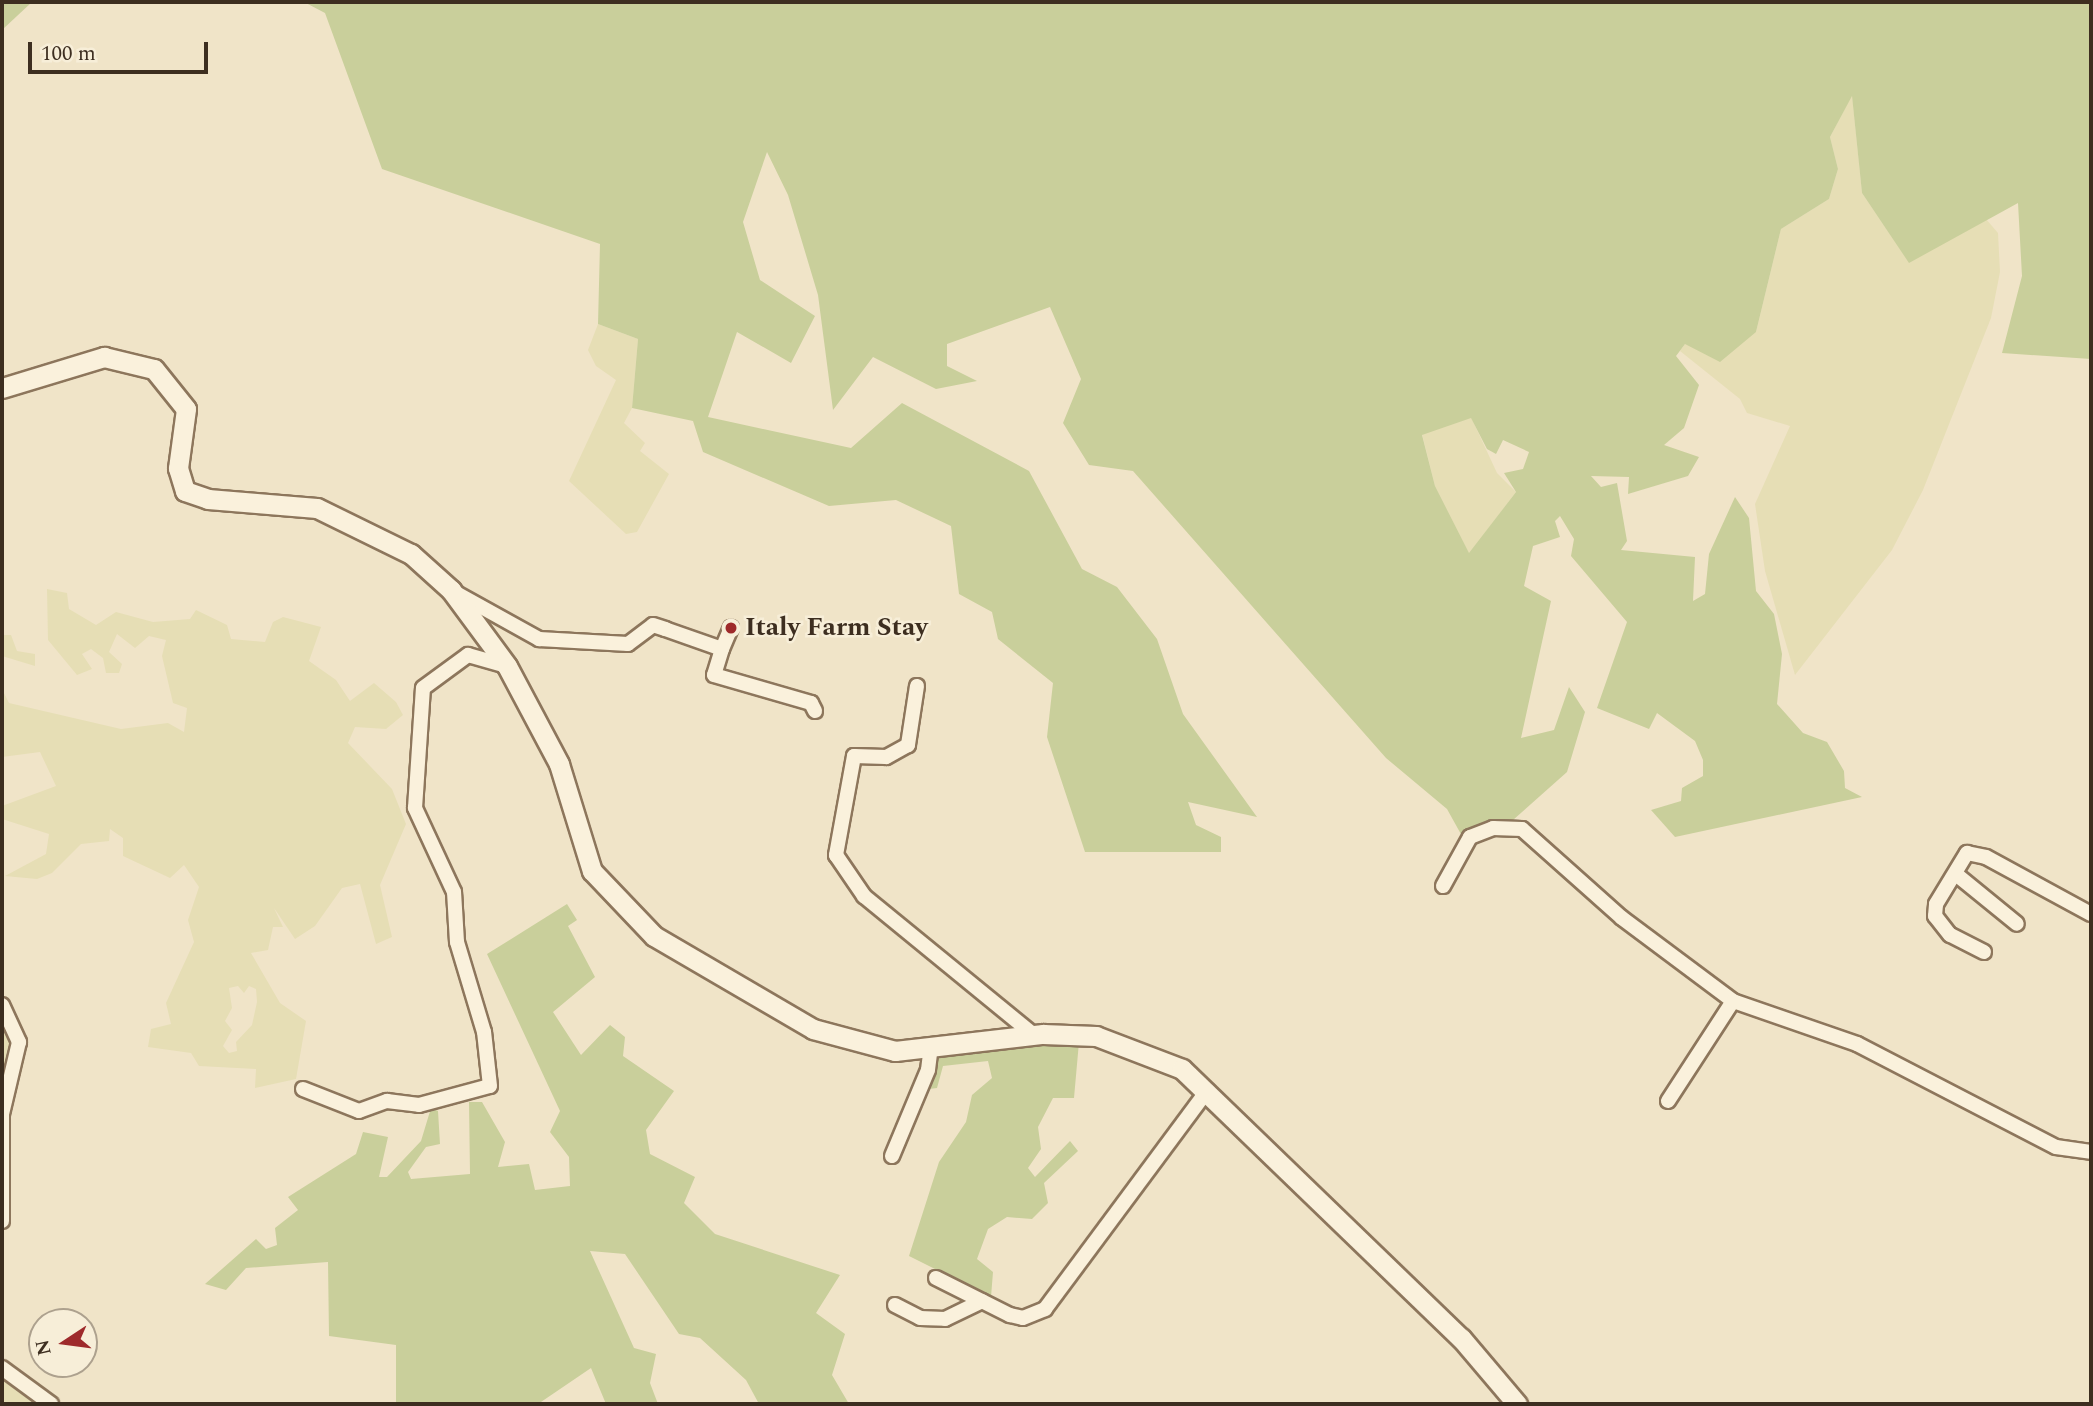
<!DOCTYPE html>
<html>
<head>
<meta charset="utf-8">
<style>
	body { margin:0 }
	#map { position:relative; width:2093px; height:1406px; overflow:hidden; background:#f0e4c8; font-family:Spectral,serif }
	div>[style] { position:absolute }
	.farmland>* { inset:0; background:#e6deb5 }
	.green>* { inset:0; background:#c9cf9b }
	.roads { filter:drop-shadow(2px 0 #8d765c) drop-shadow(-2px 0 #8d765c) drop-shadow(0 2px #8d765c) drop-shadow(0 -2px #8d765c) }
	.street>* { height:14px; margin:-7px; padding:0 7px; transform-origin:7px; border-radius:7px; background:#faf1dc }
	.secondary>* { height:19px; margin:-9.5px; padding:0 9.5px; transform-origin:9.5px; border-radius:9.5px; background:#faf1dc }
	.dots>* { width:19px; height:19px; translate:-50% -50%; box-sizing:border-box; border:4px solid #f7eed8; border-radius:50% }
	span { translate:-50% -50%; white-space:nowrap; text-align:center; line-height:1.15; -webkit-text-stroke:5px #f7eed8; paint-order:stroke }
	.poi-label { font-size:26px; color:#3d2e20; font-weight:700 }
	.left { translate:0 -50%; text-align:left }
	.frame { position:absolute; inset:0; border:4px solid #3d2e20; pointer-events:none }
	.north { position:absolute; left:28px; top:1308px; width:70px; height:70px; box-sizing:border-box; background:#f7eed8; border:2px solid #ada18e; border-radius:50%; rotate:257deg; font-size:19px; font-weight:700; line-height:28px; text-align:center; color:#3d2e20 }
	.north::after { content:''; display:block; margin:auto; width:24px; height:32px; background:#9e2a2b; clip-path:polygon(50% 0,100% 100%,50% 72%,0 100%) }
	.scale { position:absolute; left:28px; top:42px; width:180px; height:32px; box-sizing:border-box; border:4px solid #3d2e20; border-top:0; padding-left:9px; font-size:21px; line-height:24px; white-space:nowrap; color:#3d2e20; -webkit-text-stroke:5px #f7eed8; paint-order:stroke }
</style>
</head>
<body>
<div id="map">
	<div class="farmland">
		<div style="clip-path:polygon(1852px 95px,1862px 193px,1909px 262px,1986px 219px,1998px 233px,2000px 272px,1991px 318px,1923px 490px,1892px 550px,1795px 675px,1765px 571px,1755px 504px,1790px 426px,1747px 413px,1740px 399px,1680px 351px,1685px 344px,1756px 332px,1781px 229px,1829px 199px,1838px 169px,1830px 137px)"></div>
		<div style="clip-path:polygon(598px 324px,638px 339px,632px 408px,624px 423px,645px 443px,640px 451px,669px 474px,637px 532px,626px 534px,569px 481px,616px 380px,596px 366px,588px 350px)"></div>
		<div style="clip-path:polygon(1471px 417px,1497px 473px,1516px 492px,1469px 554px,1435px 486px,1422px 434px)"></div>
		<div style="clip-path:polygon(evenodd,47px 589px,67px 593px,69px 609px,96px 625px,116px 612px,153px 622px,190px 619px,196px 610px,227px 625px,231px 639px,265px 642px,273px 622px,283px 617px,321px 627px,309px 661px,336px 680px,350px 701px,374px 683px,396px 702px,403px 715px,386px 729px,355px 727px,348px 743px,392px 789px,406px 824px,380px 885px,392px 937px,376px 944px,360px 884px,342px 888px,315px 926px,295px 939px,274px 908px,283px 927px,273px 927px,268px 950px,251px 953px,280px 1003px,306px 1021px,296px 1079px,255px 1088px,256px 1069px,199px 1066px,191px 1053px,148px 1047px,151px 1029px,171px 1024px,166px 1003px,194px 942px,188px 920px,199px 887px,184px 865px,170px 878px,123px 856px,123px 838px,110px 829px,109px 841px,81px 844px,52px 873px,37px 879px,5px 876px,46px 854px,49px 834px,2px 819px,2px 806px,56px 786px,40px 752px,2px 757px,2px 689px,9px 703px,121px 729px,168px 723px,184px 732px,187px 708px,173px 703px,162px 656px,166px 640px,149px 636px,135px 648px,117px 634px,109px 652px,122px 664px,119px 673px,106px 673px,103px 658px,91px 649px,82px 654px,92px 669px,77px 675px,48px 640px,47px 589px,238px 986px,244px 993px,249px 986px,256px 989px,257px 1002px,252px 1025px,236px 1042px,237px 1051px,229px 1053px,223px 1046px,232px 1030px,225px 1021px,232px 1008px,229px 988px,238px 986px)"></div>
		<div style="clip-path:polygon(2px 635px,11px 635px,17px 651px,35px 654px,35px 666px,2px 656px)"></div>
		<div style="clip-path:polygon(2px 1011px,13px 1049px,2px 1083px)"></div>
		<div style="clip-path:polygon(2px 1373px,44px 1404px,2px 1404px)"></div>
	</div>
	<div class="green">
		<div style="clip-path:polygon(2px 2px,32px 2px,2px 30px)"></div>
		<div style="clip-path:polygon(evenodd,304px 2px,2091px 2px,2091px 359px,2002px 353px,2022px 276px,2018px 203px,1909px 263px,1862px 193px,1852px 96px,1830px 137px,1838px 169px,1829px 199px,1781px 229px,1756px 332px,1720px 362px,1685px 344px,1676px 356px,1699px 385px,1684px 428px,1664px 445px,1699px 457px,1688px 476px,1628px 494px,1629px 477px,1591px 476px,1601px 487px,1617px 483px,1627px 541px,1621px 550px,1695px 557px,1693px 601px,1705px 594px,1709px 554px,1735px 497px,1749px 518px,1756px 591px,1774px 614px,1782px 654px,1777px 704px,1803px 733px,1827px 742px,1844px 771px,1845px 788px,1862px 797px,1675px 837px,1651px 810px,1681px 801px,1682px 788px,1703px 776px,1703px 760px,1695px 741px,1657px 713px,1649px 729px,1597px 708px,1627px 622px,1571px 556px,1574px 539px,1560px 516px,1555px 521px,1560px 537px,1533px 546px,1524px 586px,1551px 601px,1521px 738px,1554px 730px,1569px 687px,1585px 712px,1567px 772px,1513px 820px,1462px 836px,1447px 809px,1386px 758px,1133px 471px,1089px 465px,1063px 423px,1081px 379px,1050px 307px,947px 344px,947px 366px,977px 381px,936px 389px,873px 357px,833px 410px,818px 295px,788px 195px,767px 152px,743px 222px,760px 280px,815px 316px,791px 363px,737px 332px,708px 417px,851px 448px,902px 403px,1029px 471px,1082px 569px,1117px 587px,1157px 639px,1183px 714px,1257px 817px,1188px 802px,1196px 825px,1221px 837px,1221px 852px,1085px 852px,1047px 737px,1053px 683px,998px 639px,992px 612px,959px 594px,951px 526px,896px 500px,829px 506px,703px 452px,693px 421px,632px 408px,638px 339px,598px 324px,600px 244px,382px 169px,325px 13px,304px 2px,1471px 418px,1487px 449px,1496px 454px,1503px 440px,1529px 452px,1523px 469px,1504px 473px,1516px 492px,1469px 553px,1435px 486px,1422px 435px,1471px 418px)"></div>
		<div style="clip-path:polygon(567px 904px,577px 920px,568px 926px,595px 977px,553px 1012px,581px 1055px,610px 1025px,625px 1037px,623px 1056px,674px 1091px,646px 1130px,650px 1154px,695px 1177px,684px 1203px,715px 1234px,840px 1275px,816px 1313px,845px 1334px,832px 1375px,849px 1404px,759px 1404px,746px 1380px,700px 1338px,679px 1334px,625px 1254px,590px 1251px,634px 1348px,656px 1354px,650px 1383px,658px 1404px,606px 1404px,591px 1368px,538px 1404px,396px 1404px,396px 1345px,329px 1336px,328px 1262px,246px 1268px,226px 1290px,205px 1284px,256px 1239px,266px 1249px,277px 1245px,275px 1228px,298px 1210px,288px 1197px,356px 1154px,363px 1132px,388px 1137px,379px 1177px,387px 1177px,421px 1141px,431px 1108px,438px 1111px,440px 1144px,426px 1147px,408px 1172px,411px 1179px,470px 1174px,469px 1102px,482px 1102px,505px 1142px,498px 1167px,529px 1164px,535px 1190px,570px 1186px,569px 1157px,550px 1132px,560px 1111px,487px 954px)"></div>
		<div style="clip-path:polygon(1079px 1042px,1074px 1098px,1053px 1098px,1038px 1127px,1041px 1149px,1028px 1168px,1035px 1177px,1070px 1141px,1078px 1151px,1044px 1183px,1048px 1203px,1032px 1219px,1007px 1217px,988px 1229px,977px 1259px,993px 1272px,991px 1297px,909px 1256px,939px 1162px,966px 1122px,972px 1095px,992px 1078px,988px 1061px,943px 1066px,937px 1088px,929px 1089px,936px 1052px)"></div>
	</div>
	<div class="roads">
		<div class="street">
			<div style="left:458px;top:594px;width:93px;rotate:29.1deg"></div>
			<div style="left:539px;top:639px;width:89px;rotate:3.2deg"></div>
			<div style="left:628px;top:644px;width:31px;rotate:-37deg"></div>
			<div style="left:653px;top:625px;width:13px;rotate:18deg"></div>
			<div style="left:665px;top:629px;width:60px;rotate:19.3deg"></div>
			<div style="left:722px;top:649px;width:27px;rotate:107deg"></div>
			<div style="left:714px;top:675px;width:101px;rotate:16.1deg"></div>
			<div style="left:811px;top:703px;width:9px;rotate:63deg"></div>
			<div style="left:722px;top:649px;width:23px;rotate:-67deg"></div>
			<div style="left:917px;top:686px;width:60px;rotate:98.7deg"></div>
			<div style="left:908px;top:745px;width:25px;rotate:151deg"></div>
			<div style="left:886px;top:757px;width:32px;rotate:-178deg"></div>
			<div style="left:854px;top:756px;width:101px;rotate:100.3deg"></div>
			<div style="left:836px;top:855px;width:50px;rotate:55.7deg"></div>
			<div style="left:864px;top:896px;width:220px;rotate:39.3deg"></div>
			<div style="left:1957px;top:875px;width:77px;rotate:39.2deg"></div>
			<div style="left:1443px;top:886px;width:56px;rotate:-61.1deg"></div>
			<div style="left:1470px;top:837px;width:25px;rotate:-21deg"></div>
			<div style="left:1493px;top:828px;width:29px;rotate:2deg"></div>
			<div style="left:1522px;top:829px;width:134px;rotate:41.7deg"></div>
			<div style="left:1622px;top:918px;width:139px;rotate:36.8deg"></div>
			<div style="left:1733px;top:1001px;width:131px;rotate:19.1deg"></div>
			<div style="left:1857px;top:1044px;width:224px;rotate:27.4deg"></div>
			<div style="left:2056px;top:1147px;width:35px;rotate:8deg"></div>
			<div style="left:1984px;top:952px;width:38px;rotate:-153deg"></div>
			<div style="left:1950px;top:935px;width:24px;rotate:-128deg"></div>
			<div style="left:1935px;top:916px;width:12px;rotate:-85deg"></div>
			<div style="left:1936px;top:904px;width:60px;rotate:-58.7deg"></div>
			<div style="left:1967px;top:853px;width:19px;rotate:12deg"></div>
			<div style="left:1986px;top:857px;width:119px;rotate:28.5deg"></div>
			<div style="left:2px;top:1005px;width:41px;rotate:65.3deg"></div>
			<div style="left:19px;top:1042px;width:74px;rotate:103.3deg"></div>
			<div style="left:2px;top:1114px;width:107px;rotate:90deg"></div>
			<div style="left:303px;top:1089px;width:60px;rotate:21.4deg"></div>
			<div style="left:359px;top:1111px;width:30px;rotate:-20deg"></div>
			<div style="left:387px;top:1101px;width:32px;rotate:7deg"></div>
			<div style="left:419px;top:1105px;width:73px;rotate:-15deg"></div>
			<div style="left:490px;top:1086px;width:54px;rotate:-96.3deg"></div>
			<div style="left:484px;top:1032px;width:94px;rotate:-106.7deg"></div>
			<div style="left:457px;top:942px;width:50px;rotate:-93.4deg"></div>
			<div style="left:454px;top:892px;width:93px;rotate:-114.9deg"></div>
			<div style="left:415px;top:808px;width:120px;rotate:-86.2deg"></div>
			<div style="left:423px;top:688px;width:56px;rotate:-36.3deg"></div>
			<div style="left:468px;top:655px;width:41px;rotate:15.8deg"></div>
			<div style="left:1668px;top:1101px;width:119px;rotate:-57deg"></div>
			<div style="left:892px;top:1156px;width:93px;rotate:-67.3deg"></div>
			<div style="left:928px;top:1070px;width:24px;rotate:-83deg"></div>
			<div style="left:936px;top:1278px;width:83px;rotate:26.6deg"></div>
			<div style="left:1010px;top:1315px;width:13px;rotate:13deg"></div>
			<div style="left:1023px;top:1318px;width:24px;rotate:-22deg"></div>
			<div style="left:1045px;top:1309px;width:272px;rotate:-53.4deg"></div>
			<div style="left:895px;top:1305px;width:28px;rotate:27deg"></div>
			<div style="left:920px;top:1318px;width:25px;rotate:2deg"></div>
			<div style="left:945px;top:1319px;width:41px;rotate:-25.9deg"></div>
			<div style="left:2px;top:1368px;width:61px;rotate:36.3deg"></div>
		</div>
		<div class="secondary">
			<div style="left:2px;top:388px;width:107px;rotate:-16.9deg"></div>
			<div style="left:104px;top:357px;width:51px;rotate:13.5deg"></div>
			<div style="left:154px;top:369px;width:51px;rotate:51.3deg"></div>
			<div style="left:186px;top:409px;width:60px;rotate:97.7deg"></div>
			<div style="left:178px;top:468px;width:24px;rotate:73deg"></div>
			<div style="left:185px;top:491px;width:24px;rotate:19deg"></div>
			<div style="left:208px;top:499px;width:109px;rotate:4.7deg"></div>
			<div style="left:317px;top:508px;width:105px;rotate:26.1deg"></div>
			<div style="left:411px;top:554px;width:54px;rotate:42deg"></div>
			<div style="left:451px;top:590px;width:94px;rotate:53.6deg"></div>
			<div style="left:507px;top:666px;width:111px;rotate:62deg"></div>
			<div style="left:559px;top:764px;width:112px;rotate:72.9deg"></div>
			<div style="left:592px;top:871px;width:90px;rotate:46.4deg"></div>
			<div style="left:654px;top:936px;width:184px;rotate:30.3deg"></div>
			<div style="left:813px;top:1029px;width:85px;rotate:15deg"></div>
			<div style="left:895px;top:1051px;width:149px;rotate:-6.6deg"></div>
			<div style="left:1043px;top:1034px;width:53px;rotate:2.2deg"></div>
			<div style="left:1096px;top:1036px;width:92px;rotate:21deg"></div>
			<div style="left:1182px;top:1069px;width:388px;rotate:44deg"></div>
			<div style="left:1461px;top:1338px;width:87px;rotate:49.7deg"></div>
		</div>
	</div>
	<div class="dots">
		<div style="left:731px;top:628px;background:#9e2a2b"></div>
	</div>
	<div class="poi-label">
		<span class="left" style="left:745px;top:628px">Italy Farm Stay</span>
	</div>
	<div class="frame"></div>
	<div class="north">N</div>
	<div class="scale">100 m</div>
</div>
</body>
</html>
